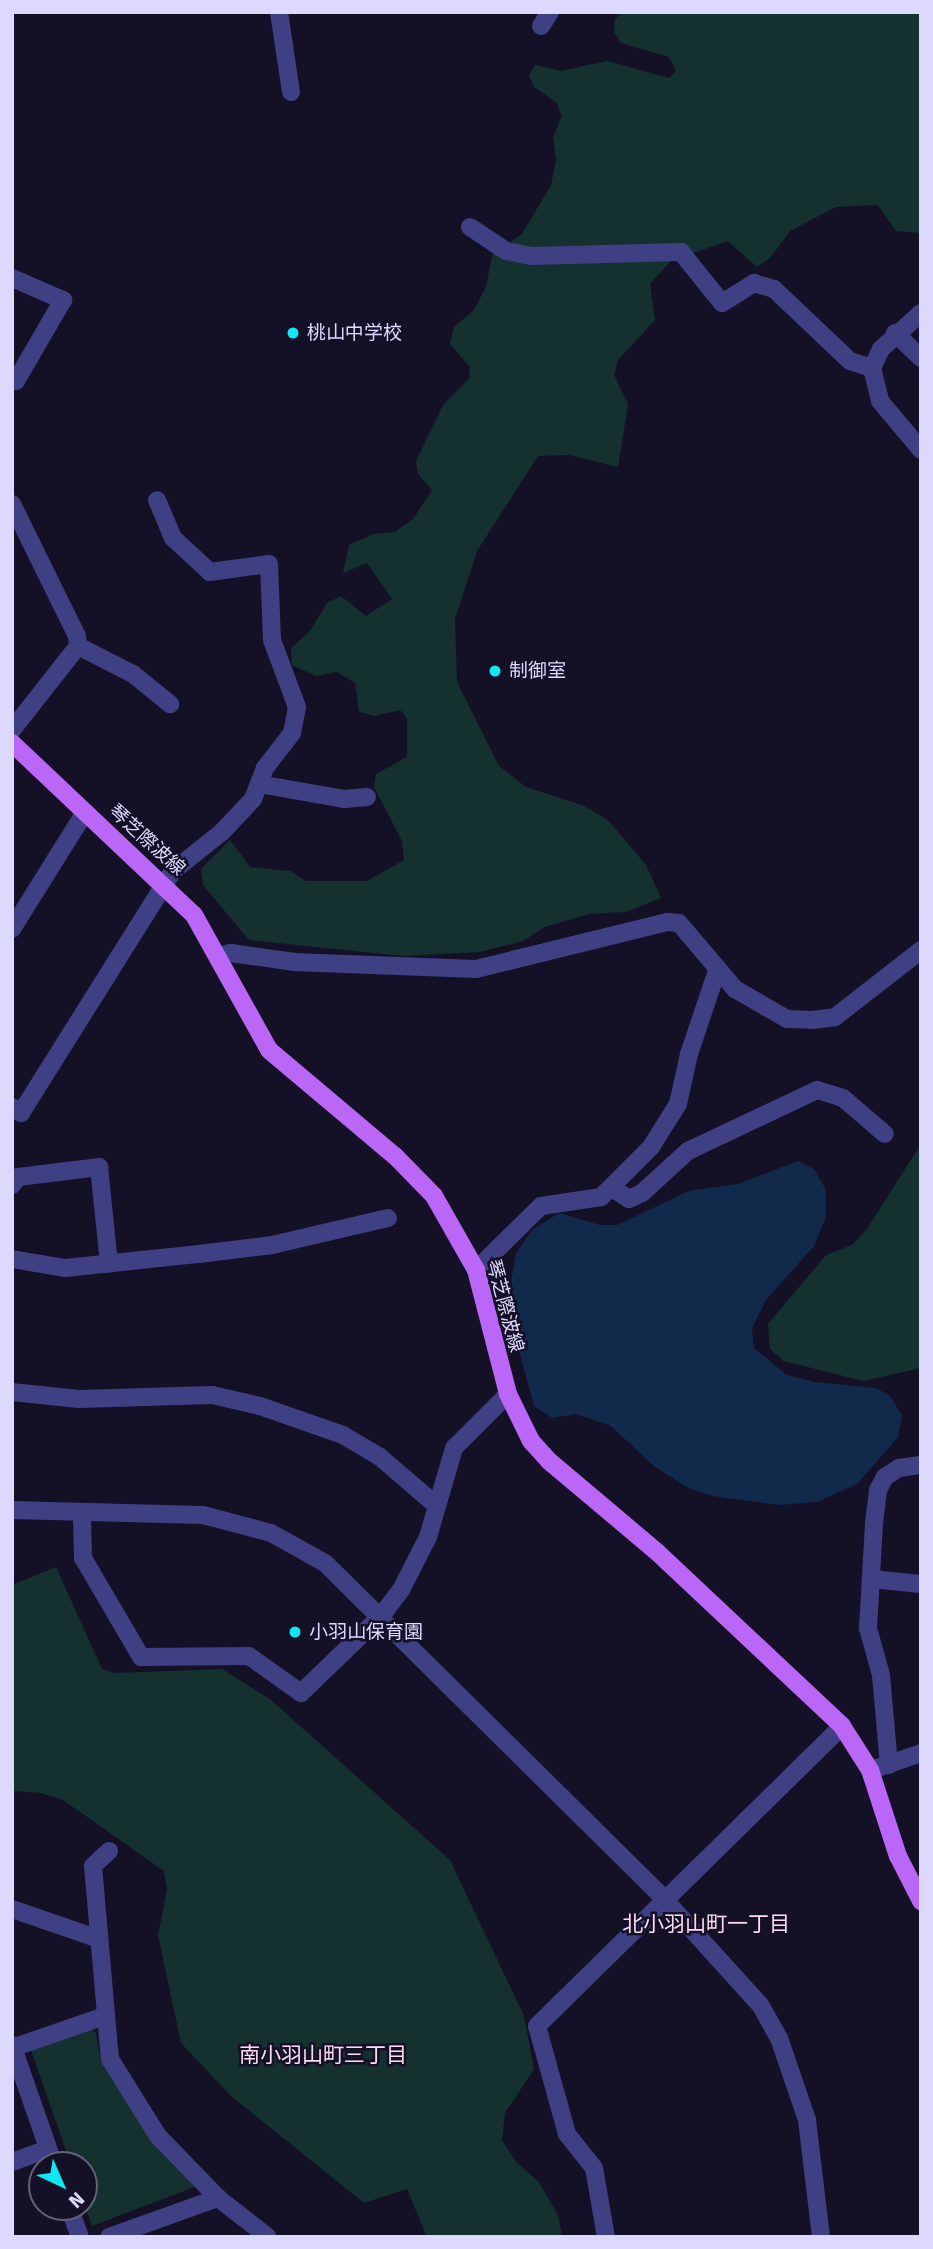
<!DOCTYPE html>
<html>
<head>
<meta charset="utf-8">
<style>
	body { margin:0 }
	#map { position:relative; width:933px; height:2249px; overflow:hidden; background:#141127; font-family:"Fira Sans","Noto Sans JP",sans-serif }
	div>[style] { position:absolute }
	.green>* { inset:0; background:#14312f }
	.water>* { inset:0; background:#112a4b }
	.minor>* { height:18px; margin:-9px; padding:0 9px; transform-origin:9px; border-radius:9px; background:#3f3f84 }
	.major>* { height:18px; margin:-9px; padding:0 9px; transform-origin:9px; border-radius:9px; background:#ba66f7 }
	.dots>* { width:19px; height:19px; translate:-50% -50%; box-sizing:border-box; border:4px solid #141127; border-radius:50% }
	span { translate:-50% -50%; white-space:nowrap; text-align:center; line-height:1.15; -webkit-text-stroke:5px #141127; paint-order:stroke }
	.poi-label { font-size:19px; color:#dcd9fd }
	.left { translate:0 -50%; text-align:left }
	.street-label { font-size:19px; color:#dcd9fd }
	.neighbourhood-label { font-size:21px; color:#fddbf3 }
	.frame { position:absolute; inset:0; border:14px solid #dcd9fd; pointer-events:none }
	.north { position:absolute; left:28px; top:2151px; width:70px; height:70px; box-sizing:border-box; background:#141127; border:2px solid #64617d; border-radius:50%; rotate:136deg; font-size:19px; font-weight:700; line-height:28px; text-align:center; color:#dcd9fd }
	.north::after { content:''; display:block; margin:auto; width:24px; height:32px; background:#0fe7f3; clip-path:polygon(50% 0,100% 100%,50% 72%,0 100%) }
</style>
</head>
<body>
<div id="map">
	<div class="green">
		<div style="clip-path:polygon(622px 12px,921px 12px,921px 233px,896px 231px,878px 205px,836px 207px,790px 231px,771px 257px,757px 267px,728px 241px,671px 261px,650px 284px,655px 320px,618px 360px,614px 375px,628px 404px,618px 467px,569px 455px,538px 456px,477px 551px,455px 619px,457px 682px,499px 766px,526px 787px,582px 805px,608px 820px,646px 865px,661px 898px,626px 912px,589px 914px,545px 927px,523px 941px,480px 952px,402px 956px,249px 940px,203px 885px,201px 869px,230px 840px,250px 867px,290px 871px,306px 881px,367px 881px,404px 860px,402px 841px,374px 787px,376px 774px,407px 757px,407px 718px,400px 710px,375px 716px,359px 712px,355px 683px,337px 672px,316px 676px,292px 665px,291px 648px,310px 631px,327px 603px,341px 596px,366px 616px,392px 599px,367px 563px,343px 573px,349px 545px,373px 534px,395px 532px,413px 519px,432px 490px,418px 474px,416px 461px,443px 405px,470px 378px,469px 366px,450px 344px,454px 327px,474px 310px,486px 287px,492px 255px,522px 234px,551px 185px,556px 160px,553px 137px,562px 116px,556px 102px,534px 87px,529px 75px,535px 65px,561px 71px,607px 61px,669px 78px,676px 71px,669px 57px,621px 43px,614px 32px,615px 19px)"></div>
		<div style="clip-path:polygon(921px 1144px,921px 1368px,863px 1381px,784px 1361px,770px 1349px,768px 1324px,826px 1255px,852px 1245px,867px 1229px)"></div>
		<div style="clip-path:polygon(56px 1567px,102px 1669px,115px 1673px,222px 1669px,271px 1700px,450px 1860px,524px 2016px,534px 2069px,505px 2113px,502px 2140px,516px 2162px,539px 2182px,558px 2215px,562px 2237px,427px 2237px,407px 2189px,364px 2203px,231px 2096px,181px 2043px,158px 1935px,167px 1890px,164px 1871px,63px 1800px,41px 1793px,12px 1791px,12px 1585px)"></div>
		<div style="clip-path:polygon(86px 2027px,96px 2033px,101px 2063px,107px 2062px,200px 2185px,92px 2226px,84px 2203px,84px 2165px,71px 2165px,31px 2050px)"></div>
	</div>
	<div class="water">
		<div style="clip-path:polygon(798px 1161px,814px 1169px,826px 1190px,826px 1217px,814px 1246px,766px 1300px,752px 1328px,754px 1348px,787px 1375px,815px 1382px,876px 1388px,890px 1396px,902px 1416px,898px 1437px,857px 1484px,817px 1502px,779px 1505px,713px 1496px,688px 1488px,655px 1467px,611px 1426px,576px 1414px,552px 1418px,534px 1406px,507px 1306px,516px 1253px,533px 1229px,559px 1213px,600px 1225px,617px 1225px,689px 1191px,738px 1184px)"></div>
	</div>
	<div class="minor">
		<div style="left:279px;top:12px;width:81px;rotate:81.5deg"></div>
		<div style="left:541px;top:26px;width:17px;rotate:-57deg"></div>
		<div style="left:470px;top:227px;width:43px;rotate:33.7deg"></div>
		<div style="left:506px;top:251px;width:26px;rotate:11deg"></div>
		<div style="left:532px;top:256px;width:149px;rotate:-1.5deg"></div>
		<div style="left:681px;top:252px;width:65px;rotate:51.2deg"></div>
		<div style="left:722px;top:303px;width:38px;rotate:-32deg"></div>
		<div style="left:754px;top:283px;width:21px;rotate:17deg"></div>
		<div style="left:774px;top:289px;width:105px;rotate:43.5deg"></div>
		<div style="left:850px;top:361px;width:23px;rotate:18deg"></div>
		<div style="left:12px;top:278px;width:56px;rotate:23.3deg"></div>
		<div style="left:63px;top:300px;width:94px;rotate:120.1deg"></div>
		<div style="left:16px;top:381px;width:4px;rotate:-153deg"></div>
		<div style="left:921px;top:313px;width:54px;rotate:138deg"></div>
		<div style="left:881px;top:349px;width:21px;rotate:115deg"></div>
		<div style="left:872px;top:368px;width:34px;rotate:76deg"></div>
		<div style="left:880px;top:401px;width:64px;rotate:50.1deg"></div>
		<div style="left:895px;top:333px;width:36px;rotate:44deg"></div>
		<div style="left:12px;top:504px;width:147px;rotate:63.8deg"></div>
		<div style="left:77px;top:636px;width:10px;rotate:84deg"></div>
		<div style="left:78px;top:646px;width:107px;rotate:128.2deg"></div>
		<div style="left:78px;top:646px;width:62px;rotate:27deg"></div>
		<div style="left:133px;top:674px;width:48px;rotate:39deg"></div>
		<div style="left:259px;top:784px;width:86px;rotate:10deg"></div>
		<div style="left:344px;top:799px;width:23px;rotate:-5deg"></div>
		<div style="left:12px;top:929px;width:138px;rotate:-58deg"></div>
		<div style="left:219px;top:956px;width:12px;rotate:-14deg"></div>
		<div style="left:231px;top:953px;width:64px;rotate:8.1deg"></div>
		<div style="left:294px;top:962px;width:182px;rotate:2.2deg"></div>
		<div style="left:476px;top:969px;width:197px;rotate:-13.8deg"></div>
		<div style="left:667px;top:922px;width:12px;rotate:5deg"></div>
		<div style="left:679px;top:923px;width:87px;rotate:49.7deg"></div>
		<div style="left:735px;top:989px;width:60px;rotate:30deg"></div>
		<div style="left:787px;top:1019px;width:25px;rotate:2deg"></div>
		<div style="left:812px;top:1020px;width:23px;rotate:-7deg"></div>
		<div style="left:835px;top:1017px;width:109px;rotate:-37.9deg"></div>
		<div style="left:12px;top:1107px;width:11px;rotate:34deg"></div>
		<div style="left:21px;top:1113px;width:286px;rotate:-57.9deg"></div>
		<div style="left:173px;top:871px;width:63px;rotate:-38.5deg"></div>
		<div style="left:222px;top:832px;width:45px;rotate:-46.8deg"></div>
		<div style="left:253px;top:799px;width:33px;rotate:-69deg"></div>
		<div style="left:265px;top:768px;width:44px;rotate:-52.4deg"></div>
		<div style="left:292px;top:733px;width:26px;rotate:-79deg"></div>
		<div style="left:297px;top:707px;width:72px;rotate:-110.5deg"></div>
		<div style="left:272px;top:640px;width:76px;rotate:-92.3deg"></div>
		<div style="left:269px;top:564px;width:60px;rotate:172.3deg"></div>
		<div style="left:210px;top:572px;width:50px;rotate:-137.4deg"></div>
		<div style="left:173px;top:538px;width:41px;rotate:-112.8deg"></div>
		<div style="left:12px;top:1185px;width:10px;rotate:-53deg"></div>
		<div style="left:18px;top:1177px;width:82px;rotate:-7deg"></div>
		<div style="left:99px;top:1167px;width:97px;rotate:84.1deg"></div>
		<div style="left:612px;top:1188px;width:20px;rotate:33deg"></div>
		<div style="left:629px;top:1199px;width:14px;rotate:-25deg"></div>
		<div style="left:642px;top:1193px;width:62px;rotate:-42.4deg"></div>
		<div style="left:688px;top:1151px;width:143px;rotate:-25.3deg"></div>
		<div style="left:817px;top:1090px;width:27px;rotate:17deg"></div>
		<div style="left:843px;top:1098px;width:55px;rotate:40.6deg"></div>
		<div style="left:12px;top:1259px;width:54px;rotate:9.6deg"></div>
		<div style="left:65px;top:1268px;width:135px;rotate:-6deg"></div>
		<div style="left:199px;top:1254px;width:74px;rotate:-7deg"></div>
		<div style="left:272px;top:1245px;width:119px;rotate:-13.1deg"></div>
		<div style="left:476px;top:1270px;width:91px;rotate:-44.6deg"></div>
		<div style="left:541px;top:1206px;width:61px;rotate:-8.5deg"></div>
		<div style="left:601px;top:1197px;width:71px;rotate:-45deg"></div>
		<div style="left:651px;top:1147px;width:51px;rotate:-57.9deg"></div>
		<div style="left:678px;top:1104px;width:51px;rotate:-77.6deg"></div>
		<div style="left:689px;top:1054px;width:88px;rotate:-71.4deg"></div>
		<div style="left:12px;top:1392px;width:67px;rotate:6deg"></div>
		<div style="left:79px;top:1399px;width:133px;rotate:-1.7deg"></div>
		<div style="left:212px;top:1395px;width:49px;rotate:12.9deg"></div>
		<div style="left:260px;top:1406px;width:88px;rotate:19.3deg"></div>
		<div style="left:343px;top:1435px;width:43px;rotate:30.7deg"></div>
		<div style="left:380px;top:1457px;width:75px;rotate:40.7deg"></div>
		<div style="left:12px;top:1510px;width:191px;rotate:1.5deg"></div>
		<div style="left:203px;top:1515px;width:70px;rotate:14.8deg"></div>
		<div style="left:271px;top:1533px;width:62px;rotate:29.1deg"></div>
		<div style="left:325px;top:1563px;width:479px;rotate:44.7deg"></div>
		<div style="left:665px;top:1900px;width:143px;rotate:47.8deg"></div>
		<div style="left:761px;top:2006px;width:37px;rotate:61deg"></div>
		<div style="left:779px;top:2038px;width:87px;rotate:71.1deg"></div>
		<div style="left:807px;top:2120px;width:118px;rotate:83.2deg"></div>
		<div style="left:82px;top:1515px;width:43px;rotate:88.7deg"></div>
		<div style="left:83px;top:1558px;width:115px;rotate:59.6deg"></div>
		<div style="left:141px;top:1657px;width:108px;rotate:-0.5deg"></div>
		<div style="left:249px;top:1656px;width:64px;rotate:35.4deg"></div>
		<div style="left:301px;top:1693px;width:112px;rotate:-43.9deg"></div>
		<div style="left:382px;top:1615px;width:31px;rotate:-53deg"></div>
		<div style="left:401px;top:1590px;width:59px;rotate:-63deg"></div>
		<div style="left:428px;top:1537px;width:93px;rotate:-73.7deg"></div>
		<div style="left:454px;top:1448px;width:76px;rotate:-45deg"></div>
		<div style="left:871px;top:1579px;width:50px;rotate:5.7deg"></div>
		<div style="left:889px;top:1765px;width:90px;rotate:-95.1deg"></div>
		<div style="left:881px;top:1675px;width:49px;rotate:-105.5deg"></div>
		<div style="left:868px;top:1628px;width:105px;rotate:-86.7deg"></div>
		<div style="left:874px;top:1523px;width:33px;rotate:-83deg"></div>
		<div style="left:878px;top:1490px;width:15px;rotate:-62deg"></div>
		<div style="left:885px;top:1477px;width:17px;rotate:-33deg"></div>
		<div style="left:899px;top:1468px;width:22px;rotate:-8deg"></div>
		<div style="left:877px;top:1768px;width:46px;rotate:-18.8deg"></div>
		<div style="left:109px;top:1851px;width:22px;rotate:137deg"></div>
		<div style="left:93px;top:1866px;width:194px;rotate:85deg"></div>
		<div style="left:110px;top:2059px;width:91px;rotate:58.1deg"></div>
		<div style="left:158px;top:2136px;width:86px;rotate:45.9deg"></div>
		<div style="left:218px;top:2198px;width:63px;rotate:38deg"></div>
		<div style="left:12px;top:1909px;width:92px;rotate:19deg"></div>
		<div style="left:12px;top:2045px;width:127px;rotate:70.7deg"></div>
		<div style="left:12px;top:2048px;width:98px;rotate:-19deg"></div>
		<div style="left:12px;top:2162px;width:38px;rotate:-20deg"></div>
		<div style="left:69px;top:2207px;width:32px;rotate:70deg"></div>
		<div style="left:109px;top:2237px;width:116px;rotate:-19.7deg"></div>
		<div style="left:606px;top:2237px;width:70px;rotate:-99.9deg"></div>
		<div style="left:594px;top:2168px;width:43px;rotate:-128.5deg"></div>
		<div style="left:567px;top:2134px;width:112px;rotate:-105.5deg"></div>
		<div style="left:537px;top:2026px;width:428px;rotate:-44.5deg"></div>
	</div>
	<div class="major">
		<div style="left:12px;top:743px;width:250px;rotate:43.4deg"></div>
		<div style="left:194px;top:915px;width:154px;rotate:60.9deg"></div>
		<div style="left:269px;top:1050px;width:165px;rotate:40.1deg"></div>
		<div style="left:395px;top:1156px;width:56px;rotate:45.7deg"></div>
		<div style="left:434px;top:1196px;width:85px;rotate:60.4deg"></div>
		<div style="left:476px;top:1270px;width:128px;rotate:75.5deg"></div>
		<div style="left:508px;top:1394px;width:52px;rotate:63.9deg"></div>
		<div style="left:531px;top:1441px;width:27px;rotate:48deg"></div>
		<div style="left:549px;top:1461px;width:141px;rotate:40.1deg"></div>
		<div style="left:657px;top:1552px;width:254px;rotate:43.2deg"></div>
		<div style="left:842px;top:1726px;width:52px;rotate:57.5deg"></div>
		<div style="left:870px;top:1770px;width:90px;rotate:72deg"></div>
		<div style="left:898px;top:1856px;width:51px;rotate:62.9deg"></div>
	</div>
	<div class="dots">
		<div style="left:293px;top:333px;background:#0fe7f3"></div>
		<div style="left:495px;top:671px;background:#0fe7f3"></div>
		<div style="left:295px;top:1632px;background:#0fe7f3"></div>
	</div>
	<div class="poi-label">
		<span class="left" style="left:307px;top:333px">桃山中学校</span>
		<span class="left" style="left:509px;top:671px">制御室</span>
		<span class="left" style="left:309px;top:1632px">小羽山保育園</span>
	</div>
	<div class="street-label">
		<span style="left:147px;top:840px;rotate:42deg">琴芝際波線</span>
		<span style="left:505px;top:1306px;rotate:75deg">琴芝際波線</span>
	</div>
	<div class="neighbourhood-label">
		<span style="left:706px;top:1924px">北小羽山町一丁目</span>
		<span style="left:323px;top:2055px">南小羽山町三丁目</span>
	</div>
	<div class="frame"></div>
	<div class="north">N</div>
</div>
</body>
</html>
